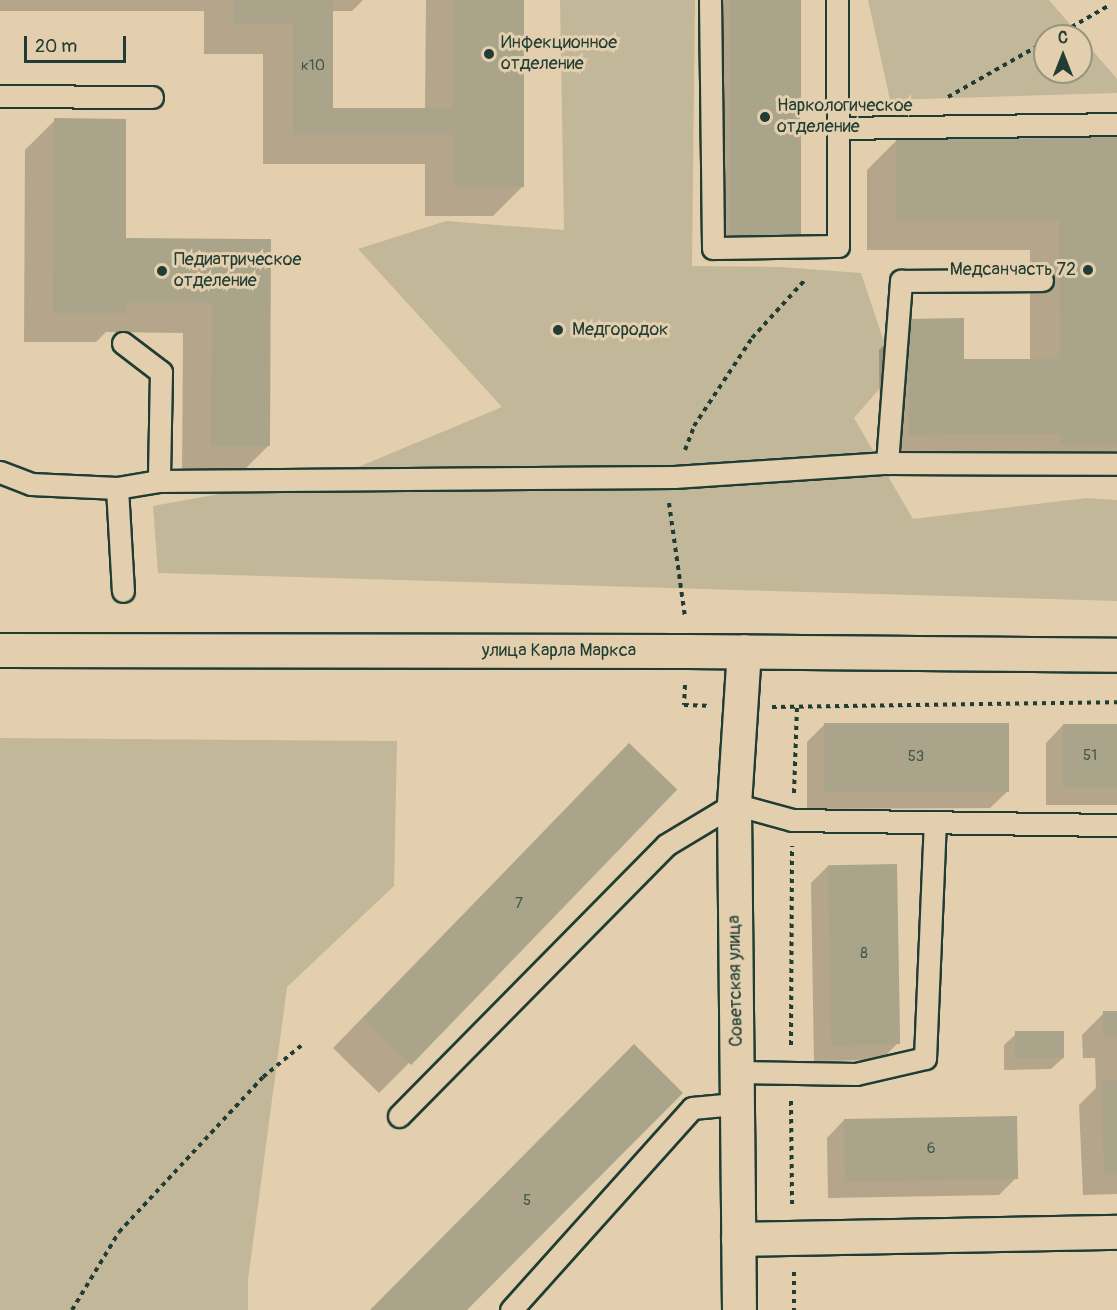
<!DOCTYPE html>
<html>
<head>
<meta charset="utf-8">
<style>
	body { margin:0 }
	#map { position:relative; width:1117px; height:1310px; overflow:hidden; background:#e3cfad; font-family:Pangolin,sans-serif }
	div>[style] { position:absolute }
	.green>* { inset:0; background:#c3b79a }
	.shadow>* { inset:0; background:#0003 }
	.building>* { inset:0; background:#aaa48a; transform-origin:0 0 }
	.path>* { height:4px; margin-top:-2px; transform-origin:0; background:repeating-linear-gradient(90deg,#1f3d34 0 4.5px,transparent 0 9px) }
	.roads { filter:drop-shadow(2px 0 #1f3d34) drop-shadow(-2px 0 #1f3d34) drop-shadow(0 2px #1f3d34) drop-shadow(0 -2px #1f3d34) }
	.service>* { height:21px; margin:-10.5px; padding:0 10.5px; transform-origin:10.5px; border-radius:10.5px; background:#e3cfad }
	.minor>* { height:33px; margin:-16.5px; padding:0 16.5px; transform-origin:16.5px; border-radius:16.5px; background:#e3cfad }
	.dots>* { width:16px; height:16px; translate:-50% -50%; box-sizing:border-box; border:3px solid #e3cfad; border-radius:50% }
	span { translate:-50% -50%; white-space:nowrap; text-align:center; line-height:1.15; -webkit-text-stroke:6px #e3cfad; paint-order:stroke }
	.number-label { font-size:15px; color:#42574a }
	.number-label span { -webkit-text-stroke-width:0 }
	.poi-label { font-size:18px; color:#1f3d34 }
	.left { translate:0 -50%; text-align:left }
	.right { translate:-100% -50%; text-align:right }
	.street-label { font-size:18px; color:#1f3d34 }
	.north { position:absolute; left:1033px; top:24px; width:60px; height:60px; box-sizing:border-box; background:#e3cfad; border:2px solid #95957d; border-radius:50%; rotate:0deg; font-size:16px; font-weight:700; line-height:24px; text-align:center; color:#1f3d34 }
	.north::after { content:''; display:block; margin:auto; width:21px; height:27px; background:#1f3d34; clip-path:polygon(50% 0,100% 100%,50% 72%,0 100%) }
	.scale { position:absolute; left:24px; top:36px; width:102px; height:27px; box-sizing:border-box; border:3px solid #1f3d34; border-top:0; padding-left:8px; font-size:18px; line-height:21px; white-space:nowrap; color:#1f3d34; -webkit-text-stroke:4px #e3cfad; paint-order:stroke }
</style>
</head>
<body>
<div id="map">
	<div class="green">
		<div style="clip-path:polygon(560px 0,695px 0,692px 266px,780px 267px,861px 273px,894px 372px,854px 418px,913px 519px,1086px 498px,1117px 500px,1117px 601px,158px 573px,153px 506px,351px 470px,502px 407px,358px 249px,446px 221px,564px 230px)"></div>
		<div style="clip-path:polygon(868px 0,1049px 0,1080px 36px,1045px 36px,1045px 72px,1081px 72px,1081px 37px,1117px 79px,1117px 93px,890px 100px)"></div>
		<div style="clip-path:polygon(0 738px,397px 741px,394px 886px,287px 987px,248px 1280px,248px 1310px,0 1310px)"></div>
	</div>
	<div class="shadow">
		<div style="clip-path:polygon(0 0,363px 0,352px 11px,331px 11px,331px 110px,425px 110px,426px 0,523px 0,523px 186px,493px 216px,425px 216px,425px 164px,263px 164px,263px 54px,204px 54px,204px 11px,0 11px)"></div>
		<div style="clip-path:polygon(708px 0,800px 0,800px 234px,778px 256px,707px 256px)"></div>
		<div style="clip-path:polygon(55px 120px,124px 240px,270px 241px,268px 446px,238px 476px,182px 475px,183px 333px,106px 332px,96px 342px,24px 342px,25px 150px)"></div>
		<div style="clip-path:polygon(1117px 130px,1117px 464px,1106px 464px,1096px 475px,1032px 475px,1032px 463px,880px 464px,879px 350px,909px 320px,963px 360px,1030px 360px,1030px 250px,867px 250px,867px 170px,897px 140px,1049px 140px,1059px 131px)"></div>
		<div style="clip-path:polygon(824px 725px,1008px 791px,990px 808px,807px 809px,807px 742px)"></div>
		<div style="clip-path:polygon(1063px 725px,1117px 726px,1117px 805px,1046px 805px,1046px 743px)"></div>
		<div style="clip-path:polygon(599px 775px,409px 1063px,379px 1093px,333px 1048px)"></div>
		<div style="clip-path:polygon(828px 866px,898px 1043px,881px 1060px,814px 1061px,811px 883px)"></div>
		<div style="clip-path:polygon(1117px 1012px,1117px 1194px,1083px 1195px,1079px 1105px,1096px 1088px,1095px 1058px,1083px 1058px,1082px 1035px,1104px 1013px)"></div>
		<div style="clip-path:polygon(1016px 1034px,1063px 1058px,1051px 1069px,1004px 1070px,1004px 1045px)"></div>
		<div style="clip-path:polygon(844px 1120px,1016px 1178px,999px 1195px,828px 1198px,827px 1138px)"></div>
	</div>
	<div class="building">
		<div style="clip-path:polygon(233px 0,333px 0,333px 108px,454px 108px,454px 0,524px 0,524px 187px,454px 187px,454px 135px,293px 135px,293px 24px,233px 24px)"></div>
		<div style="left:729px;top:0;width:72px;height:235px"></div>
		<div style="clip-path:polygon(54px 118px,126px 119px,126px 238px,271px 239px,270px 446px,211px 446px,212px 303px,127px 303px,127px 313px,53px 313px)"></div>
		<div style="clip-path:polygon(1058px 129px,1117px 129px,1117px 445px,1061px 445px,1061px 434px,909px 435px,908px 319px,964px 318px,964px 359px,1060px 359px,1059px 221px,896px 221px,896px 139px,1058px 138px)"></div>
		<div style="left:824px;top:723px;width:185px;height:69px"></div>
		<div style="left:1063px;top:724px;width:54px;height:64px"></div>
		<div style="left:629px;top:743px;width:67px;height:383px;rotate:44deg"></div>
		<div style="left:897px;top:864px;width:180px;height:69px;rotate:89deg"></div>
		<div style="left:1103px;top:1011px;width:14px;height:26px"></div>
		<div style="left:1064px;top:1031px;width:27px;height:49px;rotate:90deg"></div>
		<div style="clip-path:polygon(634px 1044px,683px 1093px,467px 1310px,370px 1310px)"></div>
		<div style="clip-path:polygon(1117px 1080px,1117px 1173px,1104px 1173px,1101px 1081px)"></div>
		<div style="left:1017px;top:1116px;width:63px;height:173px;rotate:89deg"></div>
	</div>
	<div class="path">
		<div style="left:1056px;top:36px;width:62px;rotate:-29.9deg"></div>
		<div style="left:948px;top:97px;width:112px;rotate:-29.6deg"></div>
		<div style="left:685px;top:450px;width:26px;rotate:-69deg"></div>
		<div style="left:694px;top:426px;width:105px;rotate:-56.6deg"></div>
		<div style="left:752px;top:338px;width:79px;rotate:-47.6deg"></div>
		<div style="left:669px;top:503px;width:115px;rotate:82deg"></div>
		<div style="left:685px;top:685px;width:20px;rotate:93deg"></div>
		<div style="left:684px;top:705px;width:24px;rotate:2deg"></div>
		<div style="left:772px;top:707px;width:345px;rotate:-0.8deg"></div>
		<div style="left:794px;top:793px;width:87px;rotate:-88deg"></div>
		<div style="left:791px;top:1045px;width:199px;rotate:-89.7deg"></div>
		<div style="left:791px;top:1101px;width:103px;rotate:89.4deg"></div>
		<div style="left:794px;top:1272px;width:38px;rotate:90deg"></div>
		<div style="left:72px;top:1310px;width:91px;rotate:-58.9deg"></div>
		<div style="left:119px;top:1232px;width:212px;rotate:-47.1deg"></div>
		<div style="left:263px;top:1077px;width:52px;rotate:-39.5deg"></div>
	</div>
	<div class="roads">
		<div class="service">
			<div style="left:710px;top:0;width:248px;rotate:89.3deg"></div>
			<div style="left:713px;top:248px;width:125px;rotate:-0.9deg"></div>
			<div style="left:838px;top:246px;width:246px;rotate:-90.2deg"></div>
			<div style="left:0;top:96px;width:152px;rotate:0.4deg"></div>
			<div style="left:838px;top:128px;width:279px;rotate:-0.8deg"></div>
			<div style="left:123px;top:343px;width:48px;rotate:37.3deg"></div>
			<div style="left:161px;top:372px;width:109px;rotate:91.1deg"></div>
			<div style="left:887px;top:463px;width:183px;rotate:-85.6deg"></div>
			<div style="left:901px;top:281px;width:141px;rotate:-0.4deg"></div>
			<div style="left:0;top:472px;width:33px;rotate:21deg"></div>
			<div style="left:31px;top:484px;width:86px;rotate:2.7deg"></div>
			<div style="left:117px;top:488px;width:43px;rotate:-9.5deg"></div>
			<div style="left:159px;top:481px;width:515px;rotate:-0.45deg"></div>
			<div style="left:674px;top:477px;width:213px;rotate:-3.8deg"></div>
			<div style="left:887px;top:463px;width:230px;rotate:0.2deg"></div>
			<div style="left:117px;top:488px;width:103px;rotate:86.7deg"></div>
			<div style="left:737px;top:1072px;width:119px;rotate:1deg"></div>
			<div style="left:856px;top:1074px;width:71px;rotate:-13.1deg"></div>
			<div style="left:925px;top:1058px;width:235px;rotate:-87.6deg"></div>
			<div style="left:399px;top:1116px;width:380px;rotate:-45.4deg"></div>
			<div style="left:666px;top:845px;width:79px;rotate:-31.1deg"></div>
			<div style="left:734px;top:804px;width:60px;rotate:15.4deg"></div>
			<div style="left:792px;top:820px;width:325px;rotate:0.9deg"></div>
			<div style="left:511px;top:1310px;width:271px;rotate:-48.1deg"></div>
			<div style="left:692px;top:1108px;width:43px;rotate:-5.3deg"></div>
		</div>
		<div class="minor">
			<div style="left:0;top:650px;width:687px;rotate:0.08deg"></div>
			<div style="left:687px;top:651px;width:430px;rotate:0.5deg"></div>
			<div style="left:738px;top:1239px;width:379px;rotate:-1.1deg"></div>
			<div style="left:739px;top:1310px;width:506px;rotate:-90.57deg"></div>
			<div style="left:734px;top:804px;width:153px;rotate:-86.3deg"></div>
		</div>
	</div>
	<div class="dots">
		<div style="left:489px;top:54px;background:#1f3d34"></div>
		<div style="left:765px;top:117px;background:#1f3d34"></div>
		<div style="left:1088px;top:270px;background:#1f3d34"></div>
		<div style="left:162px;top:271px;background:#1f3d34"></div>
		<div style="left:558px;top:330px;background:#1f3d34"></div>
	</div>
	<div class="number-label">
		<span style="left:313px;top:66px">к10</span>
		<span style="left:1090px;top:756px">51</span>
		<span style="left:916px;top:757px">53</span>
		<span style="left:519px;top:904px">7</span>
		<span style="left:864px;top:954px">8</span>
		<span style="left:931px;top:1149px">6</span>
		<span style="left:527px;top:1201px">5</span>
	</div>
	<div class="poi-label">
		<span class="left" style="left:501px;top:54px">Инфекционное<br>отделение</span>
		<span class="left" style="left:777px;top:117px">Наркологическое<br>отделение</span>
		<span class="left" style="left:174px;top:271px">Педиатрическое<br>отделение</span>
		<span class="right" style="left:1076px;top:270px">Медсанчасть 72</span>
		<span class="left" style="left:572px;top:330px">Медгородок</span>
	</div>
	<div class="street-label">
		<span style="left:559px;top:651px">улица Карла Маркса</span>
		<span style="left:736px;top:981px;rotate:-91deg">Советская улица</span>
	</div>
	<div class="north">С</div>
	<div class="scale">20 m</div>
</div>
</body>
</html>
